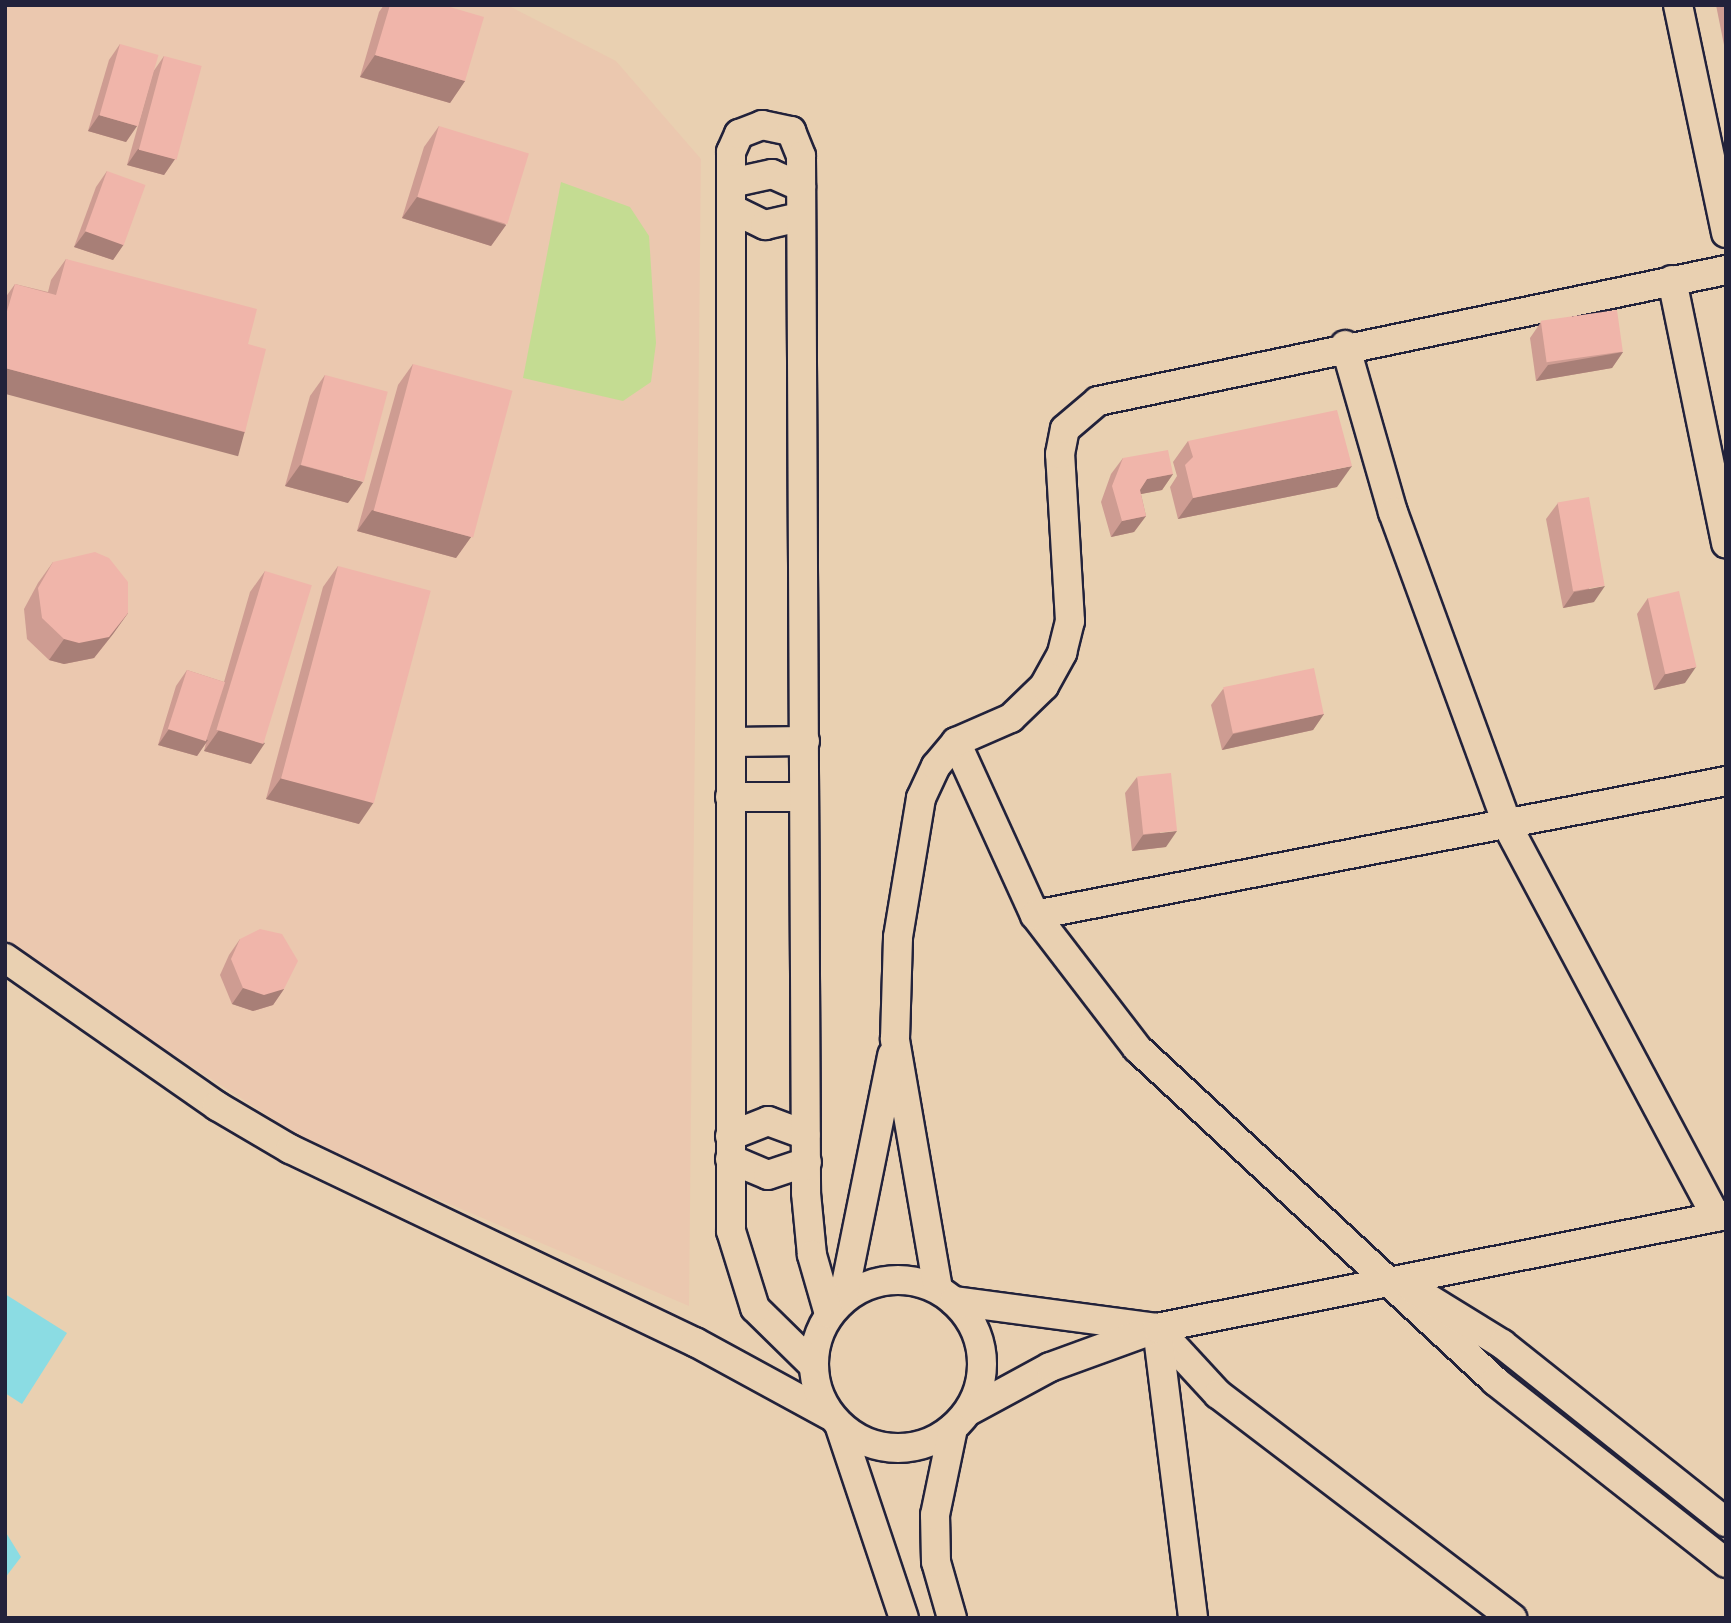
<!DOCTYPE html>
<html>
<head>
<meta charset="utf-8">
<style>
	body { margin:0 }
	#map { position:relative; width:1731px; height:1623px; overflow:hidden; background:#e9d0b1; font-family:"Architects Daughter",sans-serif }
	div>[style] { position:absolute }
	.built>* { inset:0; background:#ebc8af }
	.green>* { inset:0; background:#c4dc92 }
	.water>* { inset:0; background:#8bdce3 }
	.roads { filter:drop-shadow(2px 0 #22223b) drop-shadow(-2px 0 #22223b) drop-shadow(0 2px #22223b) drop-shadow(0 -2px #22223b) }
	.minor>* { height:28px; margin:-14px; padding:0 14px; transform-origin:14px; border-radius:14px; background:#e9d0b1 }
	.minor>.ring { margin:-14px; padding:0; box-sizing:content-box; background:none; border:28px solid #e9d0b1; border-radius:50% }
	.wall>* { inset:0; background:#ce9c92 }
	.shaded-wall>* { inset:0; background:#a87f77; transform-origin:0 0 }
	.building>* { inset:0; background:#f0b5aa; transform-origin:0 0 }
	span { translate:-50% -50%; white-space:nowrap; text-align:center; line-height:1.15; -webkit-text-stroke:6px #e9d0b1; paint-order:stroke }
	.frame { position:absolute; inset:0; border:7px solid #22223b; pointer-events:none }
</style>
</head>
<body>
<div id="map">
	<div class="built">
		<div style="clip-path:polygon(5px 5px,507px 5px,616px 61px,701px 159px,689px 1306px,318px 1148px,5px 946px)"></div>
	</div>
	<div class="green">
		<div style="clip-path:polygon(561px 182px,630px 207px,649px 236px,656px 343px,651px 382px,623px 401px,523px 378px)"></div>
	</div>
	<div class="water">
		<div style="clip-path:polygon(5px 1294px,67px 1333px,22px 1404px,5px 1393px)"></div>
		<div style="clip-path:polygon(5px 1531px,21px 1557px,5px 1578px)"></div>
	</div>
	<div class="roads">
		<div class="minor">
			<div style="left:1678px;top:5px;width:233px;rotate:78.1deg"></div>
			<div style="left:731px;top:183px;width:42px;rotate:-12.4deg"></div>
			<div style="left:772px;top:174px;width:32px;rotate:24deg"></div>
			<div style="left:732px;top:209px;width:37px;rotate:26deg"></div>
			<div style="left:765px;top:225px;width:37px;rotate:-13deg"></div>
			<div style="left:1672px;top:280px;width:269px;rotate:78.4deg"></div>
			<div style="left:1345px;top:345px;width:174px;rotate:74deg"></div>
			<div style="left:1393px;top:512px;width:335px;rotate:69.9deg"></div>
			<div style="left:1508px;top:827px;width:442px;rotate:61.9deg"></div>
			<div style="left:732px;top:742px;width:73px;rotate:-0.8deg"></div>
			<div style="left:956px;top:742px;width:190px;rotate:65.5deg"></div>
			<div style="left:1035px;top:915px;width:168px;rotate:52.5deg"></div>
			<div style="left:1137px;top:1048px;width:489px;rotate:42.9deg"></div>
			<div style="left:1495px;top:1381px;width:294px;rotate:38.2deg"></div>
			<div style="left:730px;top:797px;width:74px"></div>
			<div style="left:1035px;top:915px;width:704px;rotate:-10.97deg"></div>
			<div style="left:5px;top:958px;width:259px;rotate:34.9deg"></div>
			<div style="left:217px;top:1106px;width:85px;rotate:30.5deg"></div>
			<div style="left:290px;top:1149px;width:449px;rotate:25.5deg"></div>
			<div style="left:695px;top:1342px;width:153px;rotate:28.6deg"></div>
			<div style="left:730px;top:1136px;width:41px;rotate:-21.5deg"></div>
			<div style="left:768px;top:1121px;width:40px;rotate:20.2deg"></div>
			<div style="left:730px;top:1159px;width:41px;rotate:22.8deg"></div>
			<div style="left:768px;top:1175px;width:41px;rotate:-18.4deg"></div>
			<div class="ring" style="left:814px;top:1280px;width:140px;height:140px"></div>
			<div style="left:938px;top:1289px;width:254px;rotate:-99.8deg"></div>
			<div style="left:895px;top:1039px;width:102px;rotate:-88.3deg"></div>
			<div style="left:898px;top:937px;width:141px;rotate:-80.6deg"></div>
			<div style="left:921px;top:798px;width:35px;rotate:-65deg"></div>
			<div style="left:936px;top:766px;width:31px;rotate:-50deg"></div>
			<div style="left:956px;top:742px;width:60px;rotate:-23.6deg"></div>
			<div style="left:1011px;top:718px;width:46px;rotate:-44.1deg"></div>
			<div style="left:1044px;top:686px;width:38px;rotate:-61deg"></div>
			<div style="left:1062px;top:653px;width:33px;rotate:-76deg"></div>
			<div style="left:1070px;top:621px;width:167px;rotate:-93.4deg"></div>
			<div style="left:1060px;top:454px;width:25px;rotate:-79deg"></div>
			<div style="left:1065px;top:429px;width:43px;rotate:-40.3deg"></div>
			<div style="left:1098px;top:401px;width:642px;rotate:-11.78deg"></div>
			<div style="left:1413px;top:1289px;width:105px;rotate:31.7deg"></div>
			<div style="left:1502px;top:1344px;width:286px;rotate:38.5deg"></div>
			<div style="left:843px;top:1299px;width:249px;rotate:-78.6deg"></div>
			<div style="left:954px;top:1301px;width:205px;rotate:7.6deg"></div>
			<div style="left:1157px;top:1328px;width:90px;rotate:47.3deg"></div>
			<div style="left:1218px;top:1394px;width:370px;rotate:37.3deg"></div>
			<div style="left:1157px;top:1328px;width:292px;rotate:82.9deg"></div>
			<div style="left:813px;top:1365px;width:81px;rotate:-135.5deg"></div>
			<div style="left:755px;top:1308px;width:81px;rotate:-107.3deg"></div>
			<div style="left:731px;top:1231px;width:1079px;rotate:-90deg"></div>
			<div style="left:731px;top:152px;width:20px;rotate:-66deg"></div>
			<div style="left:739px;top:134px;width:25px;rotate:-21deg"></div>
			<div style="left:762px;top:125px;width:30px;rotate:12deg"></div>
			<div style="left:791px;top:131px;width:27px;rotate:68deg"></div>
			<div style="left:801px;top:156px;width:1037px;rotate:89.72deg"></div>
			<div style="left:806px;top:1193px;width:62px;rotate:84.5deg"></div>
			<div style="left:812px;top:1255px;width:61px;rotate:73.9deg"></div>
			<div style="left:969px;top:1411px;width:92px;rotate:-28.5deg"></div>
			<div style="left:1050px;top:1367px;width:114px;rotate:-20deg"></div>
			<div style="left:1157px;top:1328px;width:580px;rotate:-11.23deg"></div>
			<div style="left:840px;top:1427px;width:201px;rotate:71.5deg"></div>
			<div style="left:952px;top:1618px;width:58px;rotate:-105.9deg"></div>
			<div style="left:936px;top:1562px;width:47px;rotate:-91.2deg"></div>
			<div style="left:935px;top:1515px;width:89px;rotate:-78.3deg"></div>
		</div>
	</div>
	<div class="wall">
		<div style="clip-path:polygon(384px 5px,443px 5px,465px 81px,450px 103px,360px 77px,379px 12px)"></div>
		<div style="clip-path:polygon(1716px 5px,1726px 5px,1726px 55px)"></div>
		<div style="clip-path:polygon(120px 44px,137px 126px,126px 142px,88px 131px,109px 60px)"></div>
		<div style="clip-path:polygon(164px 56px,175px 159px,164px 175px,127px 165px,153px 72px)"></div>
		<div style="clip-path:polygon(439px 126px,506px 225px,491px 246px,402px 218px,424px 147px)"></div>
		<div style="clip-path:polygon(107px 171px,124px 244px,113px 260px,74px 247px,96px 187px)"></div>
		<div style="clip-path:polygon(66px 259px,248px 344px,245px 432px,230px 453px,5px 393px,5px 298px,15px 284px,48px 292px,51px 280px)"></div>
		<div style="clip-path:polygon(1541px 322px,1623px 352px,1612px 368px,1536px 381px,1530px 338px)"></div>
		<div style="clip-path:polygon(413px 364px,471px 537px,456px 558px,357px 531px,398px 385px)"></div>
		<div style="clip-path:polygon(325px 375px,348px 503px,285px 486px,310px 396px)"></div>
		<div style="clip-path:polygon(1188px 441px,1337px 487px,1178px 519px,1170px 487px,1177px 476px,1173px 462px)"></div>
		<div style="clip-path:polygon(1123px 458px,1173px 474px,1162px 490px,1141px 494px,1146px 516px,1134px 532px,1111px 537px,1101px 502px,1111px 474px)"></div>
		<div style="clip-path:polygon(1558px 503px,1594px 602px,1563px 608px,1546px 519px)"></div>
		<div style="clip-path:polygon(53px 562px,128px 613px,113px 634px,94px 658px,64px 664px,49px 660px,27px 639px,24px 609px,38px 583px)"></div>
		<div style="clip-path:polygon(338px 566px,359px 824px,266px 799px,323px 587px)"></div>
		<div style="clip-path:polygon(265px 571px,251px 764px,204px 751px,206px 743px,197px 756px,158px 745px,176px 686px,187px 670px,224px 682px,250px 592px)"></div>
		<div style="clip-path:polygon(1648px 598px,1685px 683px,1654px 690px,1637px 614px)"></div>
		<div style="clip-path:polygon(1223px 689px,1324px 714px,1313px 730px,1222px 750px,1211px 705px)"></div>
		<div style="clip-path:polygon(1137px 777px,1166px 847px,1132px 851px,1125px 793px)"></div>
		<div style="clip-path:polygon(240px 939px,284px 989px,273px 1005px,253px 1011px,232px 1004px,220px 975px,229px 955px)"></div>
	</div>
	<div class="shaded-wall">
		<div style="clip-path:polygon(375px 55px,465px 81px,450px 103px,360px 77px)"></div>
		<div style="clip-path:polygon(99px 115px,137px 126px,126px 142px,88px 131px)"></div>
		<div style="clip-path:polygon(138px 149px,175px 159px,164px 175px,127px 165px)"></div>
		<div style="clip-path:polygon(417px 197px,506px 225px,491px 246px,402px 218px)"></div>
		<div style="clip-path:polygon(86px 231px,124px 244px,113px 260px,74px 247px)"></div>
		<div style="clip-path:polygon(1623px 352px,1612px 368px,1536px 381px,1548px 365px)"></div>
		<div style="left:5px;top:368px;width:248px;height:25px;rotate:15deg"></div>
		<div style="clip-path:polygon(300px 465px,363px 482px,348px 503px,285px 486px)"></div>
		<div style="clip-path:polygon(1352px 466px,1337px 487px,1178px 519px,1193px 498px)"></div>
		<div style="clip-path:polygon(1173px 474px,1162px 490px,1136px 495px,1147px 479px)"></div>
		<div style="clip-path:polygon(372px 510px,471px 537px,456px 558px,357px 531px)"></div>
		<div style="clip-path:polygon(1146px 516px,1134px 532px,1111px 537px,1122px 521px)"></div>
		<div style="clip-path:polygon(1605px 586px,1594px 602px,1563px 608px,1574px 592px)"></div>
		<div style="clip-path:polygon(128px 613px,113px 634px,94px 658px,64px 664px,49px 660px,64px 639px)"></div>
		<div style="clip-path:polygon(1696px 667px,1685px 683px,1654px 690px,1665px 674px)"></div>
		<div style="clip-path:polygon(1324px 714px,1313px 730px,1222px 750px,1233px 734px)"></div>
		<div style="clip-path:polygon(169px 729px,208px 740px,197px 756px,158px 745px)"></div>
		<div style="clip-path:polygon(219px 730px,265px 743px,251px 764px,204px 751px)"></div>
		<div style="clip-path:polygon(281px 778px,374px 802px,359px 824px,266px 799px)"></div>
		<div style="clip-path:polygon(1177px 831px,1166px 847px,1132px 851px,1143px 835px)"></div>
		<div style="clip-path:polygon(243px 988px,284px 989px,273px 1005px,253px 1011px,232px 1004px)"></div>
	</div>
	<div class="building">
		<div style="clip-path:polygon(390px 5px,443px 5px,484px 17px,465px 81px,375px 55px)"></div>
		<div style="left:120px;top:44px;width:40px;height:74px;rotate:16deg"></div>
		<div style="left:164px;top:56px;width:39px;height:97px;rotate:15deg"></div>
		<div style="left:439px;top:126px;width:94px;height:74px;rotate:17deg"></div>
		<div style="left:107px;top:171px;width:41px;height:64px;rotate:20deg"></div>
		<div style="clip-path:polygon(66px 259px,257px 309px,248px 344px,266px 349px,245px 432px,5px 368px,5px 318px,15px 284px,56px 295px)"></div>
		<div style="left:1617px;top:310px;width:42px;height:77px;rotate:82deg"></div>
		<div style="left:413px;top:364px;width:103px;height:152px;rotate:15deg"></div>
		<div style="left:325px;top:375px;width:65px;height:93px;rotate:15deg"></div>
		<div style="clip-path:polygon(1337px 410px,1352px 466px,1193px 498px,1185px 465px,1193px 457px,1188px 441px)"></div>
		<div style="clip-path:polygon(1168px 450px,1173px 474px,1147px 479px,1140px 490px,1146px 516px,1122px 521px,1112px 486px,1123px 458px)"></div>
		<div style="left:1589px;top:497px;width:90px;height:32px;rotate:80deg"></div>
		<div style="clip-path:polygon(95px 552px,109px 558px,128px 582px,128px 613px,109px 637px,79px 643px,64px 639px,42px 618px,38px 588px,53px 562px)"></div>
		<div style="left:338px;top:566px;width:96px;height:220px;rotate:15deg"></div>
		<div style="left:265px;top:571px;width:49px;height:166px;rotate:17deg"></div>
		<div style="left:1679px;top:591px;width:78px;height:32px;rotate:77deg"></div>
		<div style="left:1314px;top:668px;width:47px;height:93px;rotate:78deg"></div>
		<div style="left:187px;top:670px;width:40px;height:62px;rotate:18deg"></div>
		<div style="left:1171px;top:773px;width:58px;height:34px;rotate:84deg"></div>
		<div style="clip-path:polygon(260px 929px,282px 934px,298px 961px,284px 989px,264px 995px,243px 988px,231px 959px,240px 939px)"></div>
	</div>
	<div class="frame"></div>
</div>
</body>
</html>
